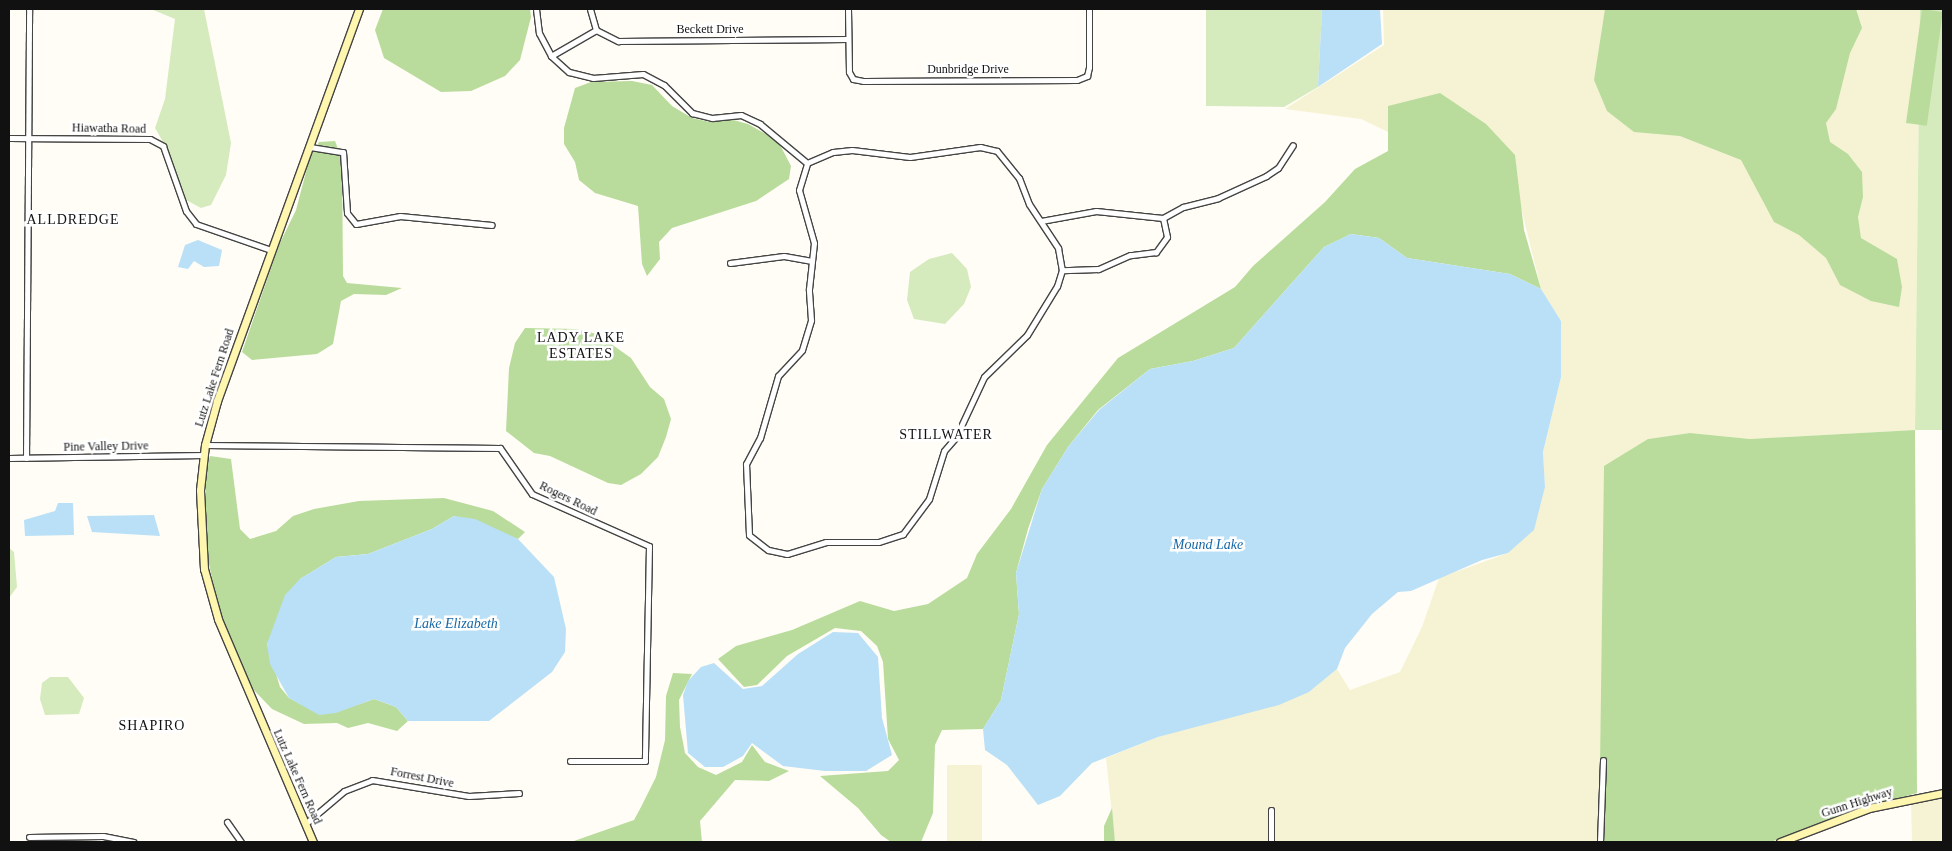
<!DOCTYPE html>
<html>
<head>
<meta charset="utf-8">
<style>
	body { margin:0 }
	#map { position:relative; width:1952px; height:851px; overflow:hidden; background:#fffdf5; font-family:Georgia,serif }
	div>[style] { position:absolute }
	.farmland>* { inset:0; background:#f6f3d4; transform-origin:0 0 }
	.green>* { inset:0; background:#d5ebbd }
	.forest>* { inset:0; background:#b9dc9c; transform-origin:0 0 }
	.water>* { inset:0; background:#b9e0f7 }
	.roads { filter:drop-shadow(1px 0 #444) drop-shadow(-1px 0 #444) drop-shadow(0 1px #444) drop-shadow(0 -1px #444) }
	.street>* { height:5px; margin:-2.5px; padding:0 2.5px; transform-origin:2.5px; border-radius:2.5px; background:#fff }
	.secondary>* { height:7px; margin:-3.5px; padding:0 3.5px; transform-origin:3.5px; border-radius:3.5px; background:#fff6b0 }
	span { translate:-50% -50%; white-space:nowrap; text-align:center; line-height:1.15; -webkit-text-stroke:5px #fff; paint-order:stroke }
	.street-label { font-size:12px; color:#111 }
	.neighbourhood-label { font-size:14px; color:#111; letter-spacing:1px }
	.water-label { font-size:14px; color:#1768a6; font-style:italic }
	.frame { position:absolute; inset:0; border:10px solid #111; pointer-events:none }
</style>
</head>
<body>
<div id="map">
	<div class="farmland">
		<div style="clip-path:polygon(1383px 9px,1920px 9px,1915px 430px,1750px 439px,1690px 433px,1648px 439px,1599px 842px,1115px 842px,1106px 758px,1158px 737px,1309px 692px,1337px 669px,1350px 690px,1400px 672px,1422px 627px,1439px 578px,1508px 553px,1545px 487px,1543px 452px,1561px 377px,1561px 321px,1541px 289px,1518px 195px,1406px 104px,1388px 109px,1388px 132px,1361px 119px,1285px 109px,1384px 45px)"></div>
		<div style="left:947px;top:765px;width:35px;height:77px"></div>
		<div style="clip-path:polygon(1943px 795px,1943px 842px,1912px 842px,1911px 803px)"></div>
	</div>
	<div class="green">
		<div style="clip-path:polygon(151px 9px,204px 9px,231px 143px,226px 175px,211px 205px,201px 208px,186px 200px,169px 152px,155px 128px,165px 99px,175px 19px)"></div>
		<div style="clip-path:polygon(1206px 9px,1322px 9px,1318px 87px,1284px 107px,1206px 106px)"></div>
		<div style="clip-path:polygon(1920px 9px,1943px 9px,1943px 430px,1915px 430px)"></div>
		<div style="clip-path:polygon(952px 253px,967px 269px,971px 287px,964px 304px,945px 324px,914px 319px,907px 300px,910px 272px,929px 259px)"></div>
		<div style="clip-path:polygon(9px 548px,14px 552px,17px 587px,9px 598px)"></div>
		<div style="clip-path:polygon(50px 677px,68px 677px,84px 698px,79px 714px,45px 715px,40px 699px,42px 683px)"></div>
	</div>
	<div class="forest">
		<div style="clip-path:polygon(383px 9px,530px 9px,531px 17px,520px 60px,505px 76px,471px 91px,441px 92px,384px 58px,375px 30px)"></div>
		<div style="clip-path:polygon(1605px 9px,1856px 9px,1862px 28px,1850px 53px,1836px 109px,1826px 123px,1830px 142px,1848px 154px,1862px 172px,1863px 197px,1858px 217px,1861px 238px,1897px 259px,1902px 287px,1899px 307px,1871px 301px,1840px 285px,1826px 258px,1799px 235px,1774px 222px,1741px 160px,1680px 136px,1634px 132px,1607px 111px,1594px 80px)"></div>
		<div style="left:1922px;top:9px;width:21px;height:115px;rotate:8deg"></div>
		<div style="clip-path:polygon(632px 81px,652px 85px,672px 106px,692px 118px,710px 122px,726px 118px,748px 124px,778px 141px,791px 166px,789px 179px,756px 201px,672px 228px,659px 242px,660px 259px,647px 276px,642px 264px,638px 206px,595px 193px,579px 180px,575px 162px,564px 144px,564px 128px,575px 88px,591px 82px)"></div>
		<div style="clip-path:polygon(1440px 93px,1486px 124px,1515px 155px,1524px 230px,1541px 289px,1510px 274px,1407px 258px,1379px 238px,1351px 234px,1324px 247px,1234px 348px,1193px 361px,1150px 369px,1098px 410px,1068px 447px,1042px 489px,1028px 529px,1016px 573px,1019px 614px,1001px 700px,983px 729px,942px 730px,935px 745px,933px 813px,921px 842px,891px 842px,881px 835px,858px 808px,820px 776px,888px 771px,899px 760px,888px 739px,883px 662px,877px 646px,861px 631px,835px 628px,787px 656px,757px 685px,744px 687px,718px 659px,736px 646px,792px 630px,860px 601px,894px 611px,928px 604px,967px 578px,977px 554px,1011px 509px,1047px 445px,1118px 358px,1235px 287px,1253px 266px,1325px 202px,1355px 169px,1388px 151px,1388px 106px)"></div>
		<div style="clip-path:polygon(335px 141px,342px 159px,343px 276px,347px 283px,402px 288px,386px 295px,354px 294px,341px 301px,333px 344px,317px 354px,252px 360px,242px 352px,279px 245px,296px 210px,310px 157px,319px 142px)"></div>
		<div style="clip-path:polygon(525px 328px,576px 329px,597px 334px,631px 358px,650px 387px,664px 399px,671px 419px,666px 437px,658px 457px,641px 474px,621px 485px,608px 483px,550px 456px,534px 453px,506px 431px,509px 368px,515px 343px)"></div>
		<div style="clip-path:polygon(1915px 430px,1917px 793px,1839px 815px,1771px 842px,1599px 842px,1604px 466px,1648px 439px,1690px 433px,1750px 439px)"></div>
		<div style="clip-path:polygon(210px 456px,231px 459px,240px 529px,250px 539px,276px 531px,293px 516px,314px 509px,359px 501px,444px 498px,493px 511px,525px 532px,518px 539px,454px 516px,432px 529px,368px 554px,336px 557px,300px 579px,267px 644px,280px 687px,289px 698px,302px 705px,357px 705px,374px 699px,396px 707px,408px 721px,397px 731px,368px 723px,348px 728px,337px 723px,304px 724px,272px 709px,250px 686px,219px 611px,206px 550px,206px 472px)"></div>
		<div style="clip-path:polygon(673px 673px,692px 674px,679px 700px,680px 727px,685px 753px,698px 767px,716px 775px,742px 762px,752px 745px,765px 762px,789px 771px,769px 781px,735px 780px,700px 821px,702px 842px,571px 842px,634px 820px,641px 807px,656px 777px,665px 740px,666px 696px)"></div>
		<div style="clip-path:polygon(1112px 808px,1115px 842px,1104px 842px,1104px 826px)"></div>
	</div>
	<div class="water">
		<div style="clip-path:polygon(1322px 9px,1380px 9px,1382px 44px,1318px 87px)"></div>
		<div style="clip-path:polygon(1351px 234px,1379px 238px,1407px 258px,1510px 274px,1541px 289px,1561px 321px,1561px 377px,1543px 452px,1545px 487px,1534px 530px,1508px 553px,1482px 560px,1411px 591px,1398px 592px,1372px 614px,1345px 648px,1337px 669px,1309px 692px,1279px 705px,1158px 737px,1092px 763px,1060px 796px,1038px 805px,1007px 765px,985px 750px,983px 729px,1001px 700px,1019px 614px,1016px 573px,1042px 489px,1068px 447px,1099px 410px,1150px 369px,1193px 361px,1234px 348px,1324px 247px)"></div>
		<div style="clip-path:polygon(198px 240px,222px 250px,219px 266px,204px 267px,194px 261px,188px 269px,178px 267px,185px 245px)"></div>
		<div style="clip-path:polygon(58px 503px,73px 503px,74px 535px,25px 536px,24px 520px,55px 511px)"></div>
		<div style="clip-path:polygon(154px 515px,160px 536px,92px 532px,87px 516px)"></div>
		<div style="clip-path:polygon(454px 516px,475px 519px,518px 539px,554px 577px,566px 629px,565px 652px,552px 672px,489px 721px,408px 721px,396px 707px,374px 699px,336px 713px,319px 715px,289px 698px,270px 664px,267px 644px,285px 595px,300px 579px,336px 557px,368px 554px,432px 529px)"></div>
		<div style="clip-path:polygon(833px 632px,858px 633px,878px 657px,882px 718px,892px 755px,866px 771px,825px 771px,783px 766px,752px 743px,743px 756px,723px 767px,705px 767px,688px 753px,683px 695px,688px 681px,701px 667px,714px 663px,743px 689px,762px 686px,798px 654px)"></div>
	</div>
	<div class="roads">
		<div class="street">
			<div style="left:536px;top:9px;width:24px;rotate:83deg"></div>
			<div style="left:539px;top:33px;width:26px;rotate:62deg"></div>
			<div style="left:551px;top:56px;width:24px;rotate:42deg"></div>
			<div style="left:569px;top:72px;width:25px;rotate:14deg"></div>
			<div style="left:593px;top:78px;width:50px;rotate:-4.6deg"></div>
			<div style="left:643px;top:74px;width:24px;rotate:28deg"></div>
			<div style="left:664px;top:85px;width:40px;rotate:45deg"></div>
			<div style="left:692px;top:113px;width:21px;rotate:14deg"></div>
			<div style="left:712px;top:118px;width:29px;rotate:-6deg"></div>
			<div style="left:741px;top:115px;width:21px;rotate:25deg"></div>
			<div style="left:760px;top:124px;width:61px;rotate:39.7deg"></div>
			<div style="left:590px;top:9px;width:22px;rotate:74deg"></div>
			<div style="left:596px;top:30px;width:25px;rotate:27deg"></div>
			<div style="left:618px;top:41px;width:230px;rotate:-0.5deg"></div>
			<div style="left:848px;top:9px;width:63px;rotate:89.1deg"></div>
			<div style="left:849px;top:72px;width:8px;rotate:60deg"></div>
			<div style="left:853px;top:79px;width:10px;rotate:11deg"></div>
			<div style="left:863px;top:81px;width:214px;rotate:-0.3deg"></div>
			<div style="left:1077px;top:80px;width:11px;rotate:-22deg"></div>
			<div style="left:1087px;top:76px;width:9px;rotate:-77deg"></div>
			<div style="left:1089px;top:67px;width:58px;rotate:-90deg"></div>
			<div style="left:551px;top:56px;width:52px;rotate:-30deg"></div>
			<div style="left:9px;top:138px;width:141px;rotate:0.4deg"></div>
			<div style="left:150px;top:139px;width:15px;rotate:28deg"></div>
			<div style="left:163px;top:146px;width:69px;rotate:70.5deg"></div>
			<div style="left:186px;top:211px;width:16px;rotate:52deg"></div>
			<div style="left:196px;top:224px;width:79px;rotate:19.1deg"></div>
			<div style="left:310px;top:147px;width:33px;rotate:9deg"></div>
			<div style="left:343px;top:152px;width:61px;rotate:86.2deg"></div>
			<div style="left:347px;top:213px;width:14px;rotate:51deg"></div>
			<div style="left:356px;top:224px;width:45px;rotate:-10.3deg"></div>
			<div style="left:400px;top:216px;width:92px;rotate:5.6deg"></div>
			<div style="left:980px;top:147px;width:17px;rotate:13deg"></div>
			<div style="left:997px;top:151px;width:35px;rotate:51deg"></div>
			<div style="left:1019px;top:178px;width:28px;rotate:69deg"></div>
			<div style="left:1029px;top:204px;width:53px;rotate:56.6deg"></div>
			<div style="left:1058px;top:248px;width:22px;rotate:80deg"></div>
			<div style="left:1062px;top:270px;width:17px;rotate:107deg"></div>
			<div style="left:1057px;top:286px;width:57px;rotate:121.5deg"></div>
			<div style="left:1027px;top:335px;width:60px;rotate:135.7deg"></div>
			<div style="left:984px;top:377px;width:66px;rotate:115deg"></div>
			<div style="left:956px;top:437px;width:18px;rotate:131deg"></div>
			<div style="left:944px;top:451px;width:50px;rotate:107.4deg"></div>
			<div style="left:929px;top:499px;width:44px;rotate:126.6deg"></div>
			<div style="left:903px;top:534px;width:26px;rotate:162deg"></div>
			<div style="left:878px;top:542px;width:52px;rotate:180deg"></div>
			<div style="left:826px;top:542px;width:41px;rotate:162.9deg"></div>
			<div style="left:787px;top:554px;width:19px;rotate:-168deg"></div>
			<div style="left:768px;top:550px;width:24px;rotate:-142deg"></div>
			<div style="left:749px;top:535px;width:71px;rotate:-92.4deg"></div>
			<div style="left:746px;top:464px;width:30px;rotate:-62deg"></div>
			<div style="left:760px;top:438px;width:65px;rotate:-73.8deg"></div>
			<div style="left:778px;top:376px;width:35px;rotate:-47deg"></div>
			<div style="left:802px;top:350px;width:31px;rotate:-73deg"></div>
			<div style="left:811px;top:320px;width:31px;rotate:-94deg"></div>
			<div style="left:809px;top:289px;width:46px;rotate:-83.8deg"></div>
			<div style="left:814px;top:243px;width:55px;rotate:-105.8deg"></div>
			<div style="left:799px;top:190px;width:28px;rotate:-73deg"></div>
			<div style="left:807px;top:163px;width:28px;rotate:-23deg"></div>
			<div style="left:833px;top:152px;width:19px;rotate:-6deg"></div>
			<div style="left:852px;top:150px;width:58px;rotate:6.9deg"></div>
			<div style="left:910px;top:157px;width:71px;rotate:-8.1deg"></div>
			<div style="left:1163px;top:218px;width:23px;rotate:-29deg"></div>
			<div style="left:1183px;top:207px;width:36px;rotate:-14deg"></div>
			<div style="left:1218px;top:198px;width:53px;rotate:-24.6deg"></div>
			<div style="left:1266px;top:176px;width:14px;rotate:-34deg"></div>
			<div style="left:1278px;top:168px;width:27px;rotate:-57deg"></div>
			<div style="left:1041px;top:221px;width:56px;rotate:-10.3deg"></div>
			<div style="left:1096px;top:211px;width:67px;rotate:6deg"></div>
			<div style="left:1163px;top:218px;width:19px;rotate:78deg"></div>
			<div style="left:1167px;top:237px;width:19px;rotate:126deg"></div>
			<div style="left:1156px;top:252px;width:26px;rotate:173deg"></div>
			<div style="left:1130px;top:255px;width:35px;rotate:156deg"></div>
			<div style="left:1098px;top:269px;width:36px;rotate:178deg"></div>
			<div style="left:730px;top:263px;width:54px;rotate:-7.4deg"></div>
			<div style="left:784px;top:256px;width:27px;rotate:10deg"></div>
			<div style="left:205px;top:445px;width:295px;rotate:0.6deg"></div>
			<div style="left:500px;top:448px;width:56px;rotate:55.2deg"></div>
			<div style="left:532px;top:494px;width:128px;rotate:24deg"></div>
			<div style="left:649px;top:546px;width:215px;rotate:91.1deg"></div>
			<div style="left:645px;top:761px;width:75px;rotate:180deg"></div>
			<div style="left:9px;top:458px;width:195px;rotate:-0.9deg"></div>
			<div style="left:26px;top:458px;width:449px;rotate:-89.6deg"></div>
			<div style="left:227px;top:822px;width:24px;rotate:55deg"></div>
			<div style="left:305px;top:824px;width:51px;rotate:-40.2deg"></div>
			<div style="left:344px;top:791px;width:30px;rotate:-21deg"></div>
			<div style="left:372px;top:780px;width:98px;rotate:9.4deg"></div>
			<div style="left:469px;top:796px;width:50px;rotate:-3.4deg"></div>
			<div style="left:29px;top:837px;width:74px;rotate:-0.8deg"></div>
			<div style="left:103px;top:836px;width:31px;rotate:11deg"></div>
			<div style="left:1271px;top:842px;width:32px;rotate:-90deg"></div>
			<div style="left:1600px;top:842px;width:82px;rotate:-87.9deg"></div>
		</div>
		<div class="secondary">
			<div style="left:313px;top:842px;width:242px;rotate:-113.1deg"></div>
			<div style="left:218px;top:619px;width:52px;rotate:-105.6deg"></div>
			<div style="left:204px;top:569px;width:79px;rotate:-92.9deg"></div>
			<div style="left:200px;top:490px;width:45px;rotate:-83.7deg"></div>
			<div style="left:205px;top:445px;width:46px;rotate:-74.7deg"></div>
			<div style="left:217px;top:401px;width:417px;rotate:-70.1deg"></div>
			<div style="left:1780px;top:842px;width:95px;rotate:-20.9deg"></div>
			<div style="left:1869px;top:808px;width:76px;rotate:-11.5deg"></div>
		</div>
	</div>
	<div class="street-label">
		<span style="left:710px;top:30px">Beckett Drive</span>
		<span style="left:968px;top:70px">Dunbridge Drive</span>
		<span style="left:109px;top:129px;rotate:1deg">Hiawatha Road</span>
		<span style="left:215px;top:378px;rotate:-72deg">Lutz Lake Fern Road</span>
		<span style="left:106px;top:447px;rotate:-1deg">Pine Valley Drive</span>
		<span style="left:568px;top:499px;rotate:26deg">Rogers Road</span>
		<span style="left:297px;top:777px;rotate:66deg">Lutz Lake Fern Road</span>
		<span style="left:422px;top:778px;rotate:11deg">Forrest Drive</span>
		<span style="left:1857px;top:803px;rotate:-18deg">Gunn Highway</span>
	</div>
	<div class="neighbourhood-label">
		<span style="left:73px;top:220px">ALLDREDGE</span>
		<span style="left:581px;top:346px">LADY LAKE<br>ESTATES</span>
		<span style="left:946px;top:435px">STILLWATER</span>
		<span style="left:152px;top:726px">SHAPIRO</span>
	</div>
	<div class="water-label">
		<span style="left:1208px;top:545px">Mound Lake</span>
		<span style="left:456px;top:624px">Lake Elizabeth</span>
	</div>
	<div class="frame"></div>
</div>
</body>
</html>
